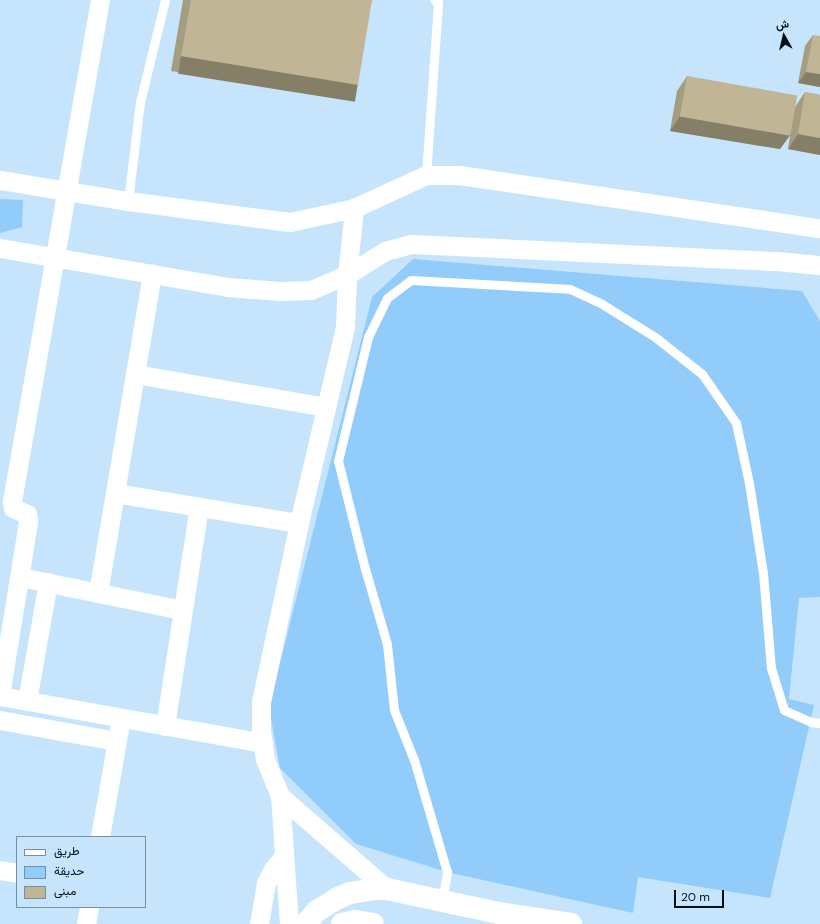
<!DOCTYPE html>
<html>
<head>
<meta charset="utf-8">
<style>
	body { margin:0 }
	#map { position:relative; width:820px; height:924px; overflow:hidden; background:#c6e5fd; font-family:"DM Sans",Vazirmatn,sans-serif }
	div>[style] { position:absolute }
	.green>* { inset:0; background:#91ccfa }
	.service>* { height:9px; margin:-4.5px; padding:0 4.5px; transform-origin:4.5px; border-radius:4.5px; background:#fff }
	.minor>* { height:19px; margin:-9.5px; padding:0 9.5px; transform-origin:9.5px; border-radius:9.5px; background:#fff }
	.primary>* { height:22px; margin:-11px; padding:0 11px; transform-origin:11px; border-radius:11px; background:#fff }
	.wall>* { inset:0; background:#a59d80 }
	.shaded-wall>* { inset:0; background:#867f68; transform-origin:0 0 }
	.building>* { inset:0; background:#c0b695; transform-origin:0 0 }
	span { translate:-50% -50%; white-space:nowrap; text-align:center; line-height:1.15; -webkit-text-stroke:4px #c6e5fd; paint-order:stroke }
	.legend { position:absolute; left:16px; top:836px; width:130px; height:72px; box-sizing:border-box; background:#c6e5fd; border:1px solid #788fa0; margin:0; padding:5px 7px; list-style:none; font-size:12px; color:#040d14 }
	.legend li { display:flex; align-items:center; gap:8px; height:20px }
	.legend b { width:20px; border:1px solid #788fa0 }
	.north { position:absolute; left:764px; top:16px; width:40px; height:40px; -webkit-text-stroke:3px #c6e5fd; paint-order:stroke; rotate:352deg; font-size:11px; font-weight:700; line-height:16px; text-align:center; color:#040d14 }
	.north::after { content:''; display:block; margin:auto; width:14px; height:18px; background:#040d14; clip-path:polygon(50% 0,100% 100%,50% 72%,0 100%) }
	.scale { position:absolute; left:674px; top:890px; width:50px; height:18px; box-sizing:border-box; border:2px solid #040d14; border-top:0; padding-left:5px; font-size:12px; line-height:14px; white-space:nowrap; color:#040d14; -webkit-text-stroke:3px #c6e5fd; paint-order:stroke }
</style>
</head>
<body>
<div id="map">
	<div class="green">
		<div style="clip-path:polygon(0 199px,23px 200px,22px 227px,0 233px)"></div>
		<div style="clip-path:polygon(413px 259px,802px 291px,820px 321px,820px 597px,799px 598px,789px 699px,814px 705px,770px 898px,638px 877px,633px 913px,447px 872px,356px 844px,280px 768px,269px 707px,372px 297px)"></div>
	</div>
	<div class="service">
		<div style="left:426px;top:175px;width:173px;rotate:-86deg"></div>
		<div style="left:438px;top:2px;width:4px;rotate:-153deg"></div>
		<div style="left:128px;top:201px;width:100px;rotate:-83.1deg"></div>
		<div style="left:140px;top:102px;width:105px;rotate:-76.2deg"></div>
		<div style="left:442px;top:901px;width:29px;rotate:-80deg"></div>
		<div style="left:447px;top:872px;width:117px;rotate:-106.4deg"></div>
		<div style="left:414px;top:760px;width:54px;rotate:-111.8deg"></div>
		<div style="left:394px;top:710px;width:66px;rotate:-96.1deg"></div>
		<div style="left:387px;top:644px;width:78px;rotate:-106.3deg"></div>
		<div style="left:365px;top:569px;width:111px;rotate:-104deg"></div>
		<div style="left:338px;top:461px;width:128px;rotate:-76.4deg"></div>
		<div style="left:368px;top:337px;width:43px;rotate:-64deg"></div>
		<div style="left:387px;top:298px;width:30px;rotate:-37deg"></div>
		<div style="left:411px;top:280px;width:159px;rotate:3.2deg"></div>
		<div style="left:570px;top:289px;width:35px;rotate:25deg"></div>
		<div style="left:602px;top:304px;width:62px;rotate:31.9deg"></div>
		<div style="left:655px;top:337px;width:60px;rotate:38.2deg"></div>
		<div style="left:702px;top:374px;width:60px;rotate:55.2deg"></div>
		<div style="left:736px;top:423px;width:61px;rotate:77.8deg"></div>
		<div style="left:749px;top:483px;width:91px;rotate:81.2deg"></div>
		<div style="left:763px;top:573px;width:95px;rotate:85.2deg"></div>
		<div style="left:771px;top:668px;width:44px;rotate:72.8deg"></div>
		<div style="left:784px;top:710px;width:30px;rotate:24deg"></div>
		<div style="left:811px;top:722px;width:9px;rotate:6deg"></div>
	</div>
	<div class="minor">
		<div style="left:0;top:180px;width:130px;rotate:9.3deg"></div>
		<div style="left:128px;top:201px;width:163px;rotate:7.4deg"></div>
		<div style="left:290px;top:222px;width:66px;rotate:-12.3deg"></div>
		<div style="left:354px;top:208px;width:79px;rotate:-24.6deg"></div>
		<div style="left:426px;top:175px;width:33px"></div>
		<div style="left:459px;top:175px;width:365px;rotate:8.4deg"></div>
		<div style="left:0;top:248px;width:230px;rotate:9.7deg"></div>
		<div style="left:227px;top:287px;width:53px;rotate:4.3deg"></div>
		<div style="left:280px;top:291px;width:31px;rotate:-2deg"></div>
		<div style="left:311px;top:290px;width:39px;rotate:-23deg"></div>
		<div style="left:347px;top:275px;width:45px;rotate:-32.3deg"></div>
		<div style="left:385px;top:251px;width:28px;rotate:-15deg"></div>
		<div style="left:412px;top:244px;width:364px;rotate:2.7deg"></div>
		<div style="left:776px;top:261px;width:44px;rotate:5.2deg"></div>
		<div style="left:135px;top:374px;width:194px;rotate:9.8deg"></div>
		<div style="left:115px;top:493px;width:186px;rotate:9.3deg"></div>
		<div style="left:20px;top:577px;width:165px;rotate:11.5deg"></div>
		<div style="left:98px;top:593px;width:324px;rotate:-80.4deg"></div>
		<div style="left:0;top:695px;width:175px;rotate:-80.8deg"></div>
		<div style="left:28px;top:522px;width:8px;rotate:-97deg"></div>
		<div style="left:27px;top:514px;width:15px;rotate:-157deg"></div>
		<div style="left:13px;top:508px;width:7px;rotate:-98deg"></div>
		<div style="left:12px;top:501px;width:509px;rotate:-80.04deg"></div>
		<div style="left:0;top:696px;width:267px;rotate:10.1deg"></div>
		<div style="left:27px;top:701px;width:121px;rotate:-80deg"></div>
		<div style="left:0;top:720px;width:119px;rotate:10.2deg"></div>
		<div style="left:165px;top:726px;width:222px;rotate:-81.2deg"></div>
		<div style="left:280px;top:796px;width:142px;rotate:41deg"></div>
		<div style="left:100px;top:837px;width:121px;rotate:-80deg"></div>
		<div style="left:0;top:870px;width:17px;rotate:10deg"></div>
		<div style="left:86px;top:924px;width:17px;rotate:-80deg"></div>
		<div style="left:259px;top:924px;width:42px;rotate:-80.3deg"></div>
		<div style="left:266px;top:883px;width:16px;rotate:-63deg"></div>
		<div style="left:273px;top:869px;width:17px;rotate:-50deg"></div>
		<div style="left:289px;top:924px;width:128px;rotate:-94deg"></div>
		<div style="left:280px;top:796px;width:40px;rotate:-112deg"></div>
		<div style="left:265px;top:759px;width:28px;rotate:-98deg"></div>
		<div style="left:261px;top:731px;width:29px;rotate:-90deg"></div>
		<div style="left:261px;top:702px;width:183px;rotate:-78deg"></div>
		<div style="left:299px;top:523px;width:201px;rotate:-76.8deg"></div>
		<div style="left:345px;top:327px;width:52px;rotate:-87.8deg"></div>
		<div style="left:347px;top:275px;width:67px;rotate:-84deg"></div>
	</div>
	<div class="primary">
		<div style="left:305px;top:924px;width:18px;rotate:-47deg"></div>
		<div style="left:317px;top:911px;width:25px;rotate:-32deg"></div>
		<div style="left:338px;top:898px;width:13px;rotate:-23deg"></div>
		<div style="left:350px;top:893px;width:25px;rotate:-9deg"></div>
		<div style="left:375px;top:889px;width:12px"></div>
		<div style="left:387px;top:889px;width:108px;rotate:12.2deg"></div>
		<div style="left:493px;top:912px;width:79px;rotate:8.7deg"></div>
		<div style="left:342px;top:924px;width:13px;rotate:-13deg"></div>
		<div style="left:355px;top:921px;width:18px;rotate:9deg"></div>
	</div>
	<div class="wall">
		<div style="clip-path:polygon(183px 0,372px 0,347px 100px,171px 71px)"></div>
		<div style="clip-path:polygon(813px 35px,820px 87px,798px 83px,805px 46px)"></div>
		<div style="clip-path:polygon(687px 76px,795px 107px,805px 92px,820px 95px,820px 155px,788px 149px,790px 135px,780px 149px,670px 131px,677px 91px)"></div>
	</div>
	<div class="shaded-wall">
		<div style="left:181px;top:56px;width:179px;height:18px;rotate:9deg"></div>
		<div style="clip-path:polygon(806px 72px,820px 74px,820px 87px,798px 83px)"></div>
		<div style="clip-path:polygon(680px 116px,791px 134px,780px 149px,670px 131px)"></div>
		<div style="clip-path:polygon(798px 134px,820px 138px,820px 155px,788px 149px)"></div>
	</div>
	<div class="building">
		<div style="clip-path:polygon(191px 0,372px 0,358px 85px,181px 56px)"></div>
		<div style="clip-path:polygon(813px 35px,820px 36px,820px 74px,806px 72px)"></div>
		<div style="left:687px;top:76px;width:112px;height:41px;rotate:10deg"></div>
		<div style="clip-path:polygon(805px 92px,820px 95px,820px 138px,798px 134px)"></div>
	</div>
	<ul class="legend">
	<li><b style="height:5px;background:#fff"></b>طريق</li>
	<li><b style="height:11px;background:#91ccfa"></b>حديقة</li>
	<li><b style="height:11px;background:#c0b695"></b>مبنى</li>
	</ul>
	<div class="north">ش</div>
	<div class="scale">20 m</div>
</div>
</body>
</html>
